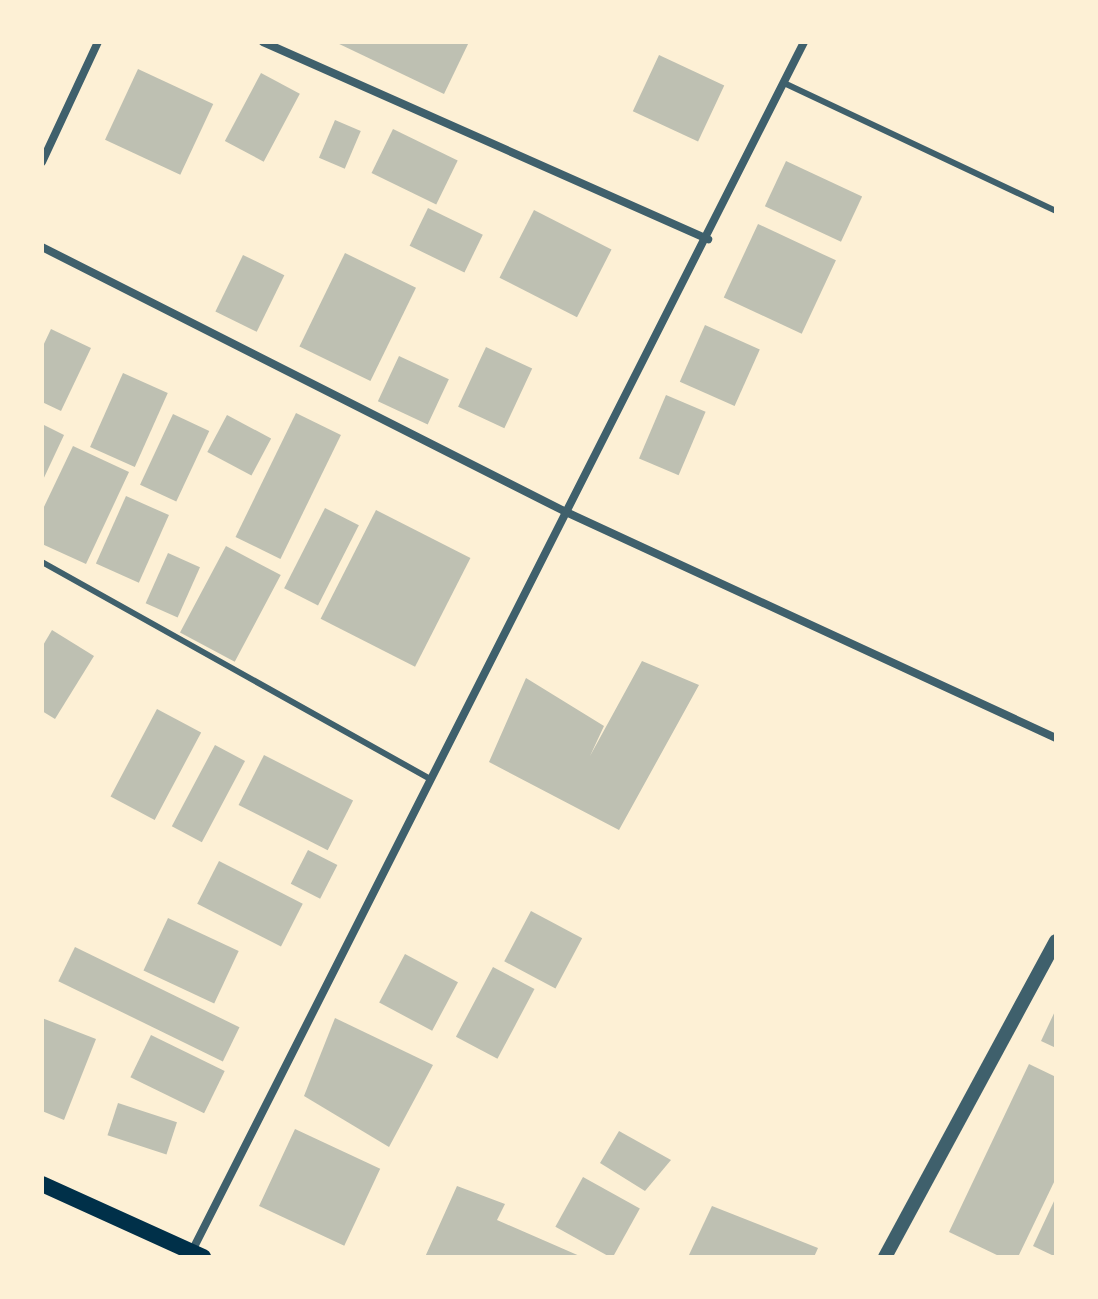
<!DOCTYPE html>
<html>
<head>
<meta charset="utf-8">
<style>
	body { margin:0 }
	#map { position:relative; width:1098px; height:1299px; overflow:hidden; background:#fdf0d5; font-family:Lora,serif }
	div>[style] { position:absolute }
	.building>* { inset:0; background:#bec0b2; transform-origin:0 0 }
	.service>* { height:6px; margin:-3px; padding:0 3px; transform-origin:3px; border-radius:3px; background:#3f606c }
	.minor>* { height:8px; margin:-4px; padding:0 4px; transform-origin:4px; border-radius:4px; background:#3f606c }
	.tertiary>* { height:14px; margin:-7px; padding:0 7px; transform-origin:7px; border-radius:7px; background:#3f606c }
	.secondary>* { height:16px; margin:-8px; padding:0 8px; transform-origin:8px; border-radius:8px; background:#003049 }
	span { translate:-50% -50%; white-space:nowrap; text-align:center; line-height:1.15; -webkit-text-stroke:8px #fdf0d5; paint-order:stroke }
	.frame { position:absolute; inset:0; border:44px solid #fdf0d5; pointer-events:none }
</style>
</head>
<body>
<div id="map">
	<div class="building">
		<div style="clip-path:polygon(335px 42px,469px 42px,444px 94px)"></div>
		<div style="left:659px;top:55px;width:72px;height:62px;rotate:25deg"></div>
		<div style="left:138px;top:69px;width:83px;height:78px;rotate:25deg"></div>
		<div style="left:261px;top:73px;width:44px;height:77px;rotate:28deg"></div>
		<div style="left:335px;top:120px;width:28px;height:41px;rotate:23deg"></div>
		<div style="left:393px;top:129px;width:72px;height:49px;rotate:26deg"></div>
		<div style="left:786px;top:161px;width:84px;height:50px;rotate:25deg"></div>
		<div style="left:428px;top:208px;width:61px;height:42px;rotate:26deg"></div>
		<div style="left:534px;top:210px;width:87px;height:76px;rotate:27deg"></div>
		<div style="left:758px;top:224px;width:86px;height:81px;rotate:25deg"></div>
		<div style="left:345px;top:253px;width:79px;height:104px;rotate:26deg"></div>
		<div style="left:243px;top:255px;width:46px;height:63px;rotate:26deg"></div>
		<div style="left:705px;top:325px;width:60px;height:62px;rotate:24deg"></div>
		<div style="clip-path:polygon(51px 329px,91px 348px,61px 411px,42px 402px,42px 348px)"></div>
		<div style="left:486px;top:347px;width:51px;height:66px;rotate:25deg"></div>
		<div style="left:399px;top:356px;width:55px;height:50px;rotate:25deg"></div>
		<div style="left:123px;top:373px;width:49px;height:81px;rotate:24deg"></div>
		<div style="left:666px;top:395px;width:43px;height:69px;rotate:23deg"></div>
		<div style="left:296px;top:413px;width:50px;height:138px;rotate:26deg"></div>
		<div style="left:173px;top:414px;width:40px;height:78px;rotate:25deg"></div>
		<div style="left:227px;top:415px;width:50px;height:42px;rotate:28deg"></div>
		<div style="clip-path:polygon(42px 424px,64px 435px,42px 482px)"></div>
		<div style="clip-path:polygon(73px 446px,129px 472px,86px 564px,42px 544px,42px 511px)"></div>
		<div style="left:126px;top:496px;width:47px;height:74px;rotate:24deg"></div>
		<div style="left:325px;top:508px;width:38px;height:90px;rotate:27deg"></div>
		<div style="left:376px;top:510px;width:106px;height:122px;rotate:27deg"></div>
		<div style="left:226px;top:546px;width:62px;height:98px;rotate:28deg"></div>
		<div style="left:168px;top:553px;width:35px;height:55px;rotate:24deg"></div>
		<div style="clip-path:polygon(52px 630px,94px 656px,55px 719px,42px 711px,42px 647px)"></div>
		<div style="clip-path:polygon(642px 661px,699px 685px,619px 830px,489px 762px,526px 678px,604px 726px,590px 756px)"></div>
		<div style="left:157px;top:709px;width:50px;height:99px;rotate:28deg"></div>
		<div style="left:215px;top:745px;width:34px;height:92px;rotate:28deg"></div>
		<div style="left:264px;top:755px;width:100px;height:56px;rotate:27deg"></div>
		<div style="left:308px;top:850px;width:33px;height:38px;rotate:27deg"></div>
		<div style="left:219px;top:861px;width:94px;height:48px;rotate:27deg"></div>
		<div style="left:531px;top:911px;width:58px;height:57px;rotate:28deg"></div>
		<div style="left:168px;top:918px;width:78px;height:58px;rotate:25deg"></div>
		<div style="left:75px;top:947px;width:183px;height:38px;rotate:26deg"></div>
		<div style="left:405px;top:954px;width:60px;height:55px;rotate:28deg"></div>
		<div style="left:493px;top:967px;width:47px;height:79px;rotate:28deg"></div>
		<div style="clip-path:polygon(1056px 1009px,1056px 1048px,1041px 1041px)"></div>
		<div style="clip-path:polygon(42px 1018px,96px 1039px,64px 1120px,42px 1111px)"></div>
		<div style="clip-path:polygon(335px 1018px,433px 1065px,389px 1147px,304px 1096px)"></div>
		<div style="left:151px;top:1035px;width:82px;height:47px;rotate:26deg"></div>
		<div style="clip-path:polygon(1029px 1064px,1056px 1077px,1056px 1178px,1018px 1257px,1001px 1257px,949px 1232px)"></div>
		<div style="left:118px;top:1103px;width:62px;height:34px;rotate:18deg"></div>
		<div style="left:295px;top:1129px;width:94px;height:85px;rotate:25deg"></div>
		<div style="clip-path:polygon(619px 1131px,671px 1160px,645px 1191px,600px 1163px)"></div>
		<div style="left:583px;top:1177px;width:65px;height:57px;rotate:29deg"></div>
		<div style="clip-path:polygon(457px 1186px,505px 1204px,497px 1220px,582px 1257px,425px 1257px)"></div>
		<div style="clip-path:polygon(1056px 1197px,1056px 1257px,1033px 1246px)"></div>
		<div style="clip-path:polygon(712px 1206px,818px 1248px,814px 1257px,688px 1257px)"></div>
	</div>
	<div class="service">
		<div style="left:784px;top:83px;width:301px;rotate:25.2deg"></div>
		<div style="left:42px;top:562px;width:445px;rotate:29.2deg"></div>
	</div>
	<div class="minor">
		<div style="left:263px;top:42px;width:487px;rotate:23.9deg"></div>
		<div style="left:42px;top:162px;width:132px;rotate:-65deg"></div>
		<div style="left:42px;top:247px;width:585px;rotate:26.83deg"></div>
		<div style="left:564px;top:511px;width:542px;rotate:24.77deg"></div>
		<div style="left:190px;top:1255px;width:1360px;rotate:-63.15deg"></div>
	</div>
	<div class="tertiary">
		<div style="left:885px;top:1257px;width:359px;rotate:-61.6deg"></div>
	</div>
	<div class="secondary">
		<div style="left:42px;top:1184px;width:177px;rotate:24.4deg"></div>
	</div>
	<div class="frame"></div>
</div>
</body>
</html>
